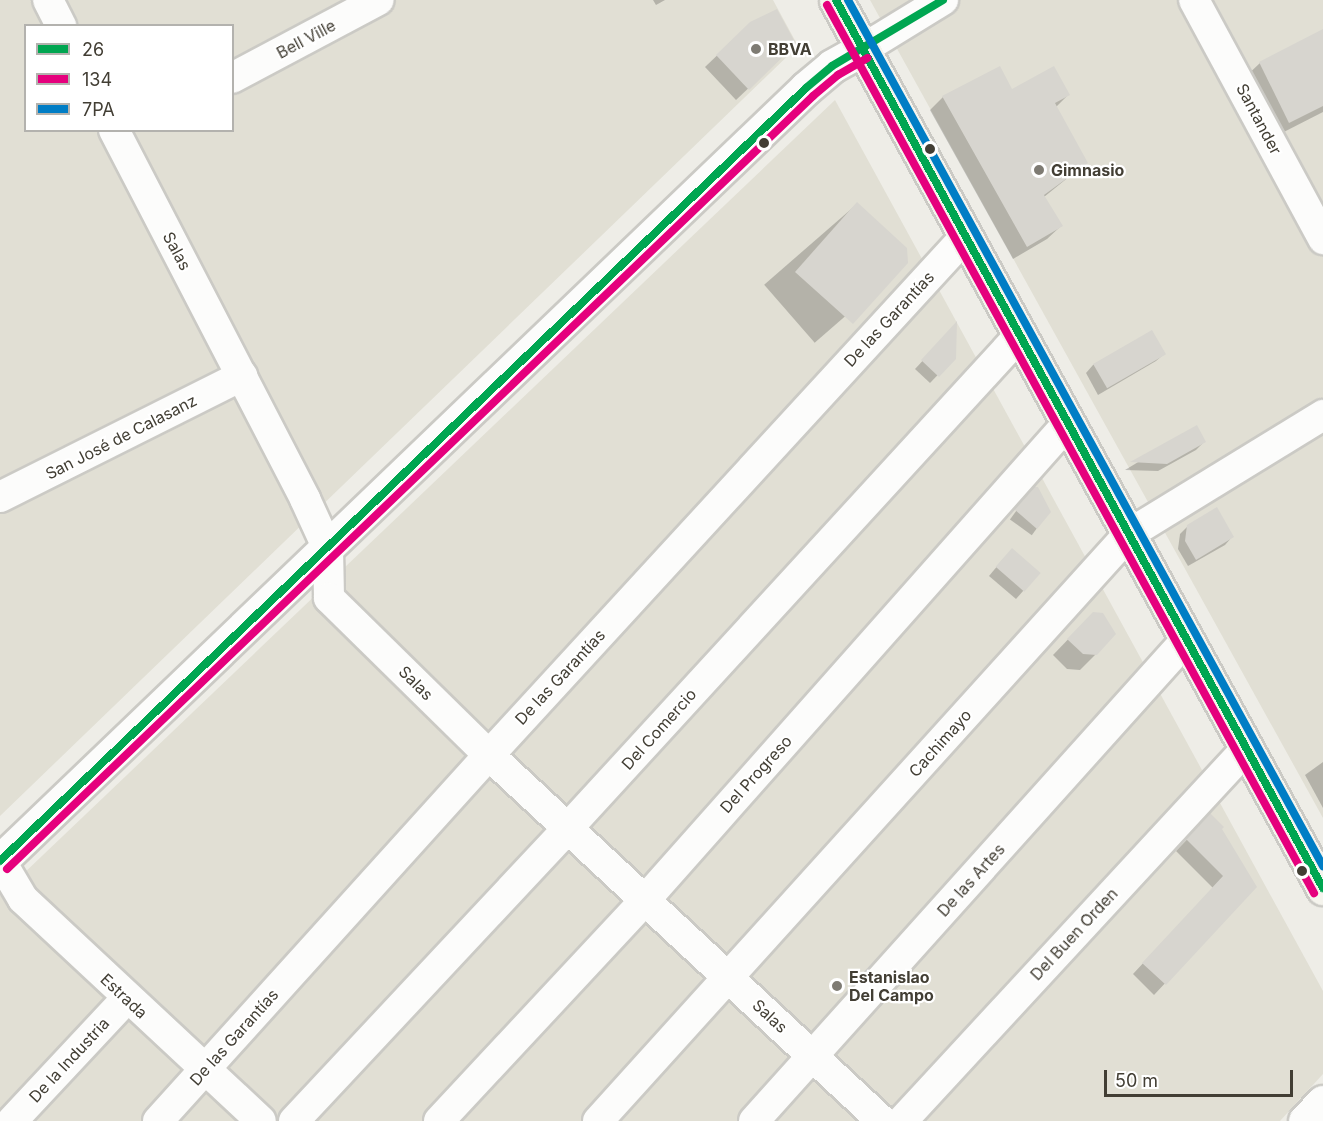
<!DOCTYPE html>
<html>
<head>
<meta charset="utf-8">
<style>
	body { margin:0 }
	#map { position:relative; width:1323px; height:1121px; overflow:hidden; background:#eeede7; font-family:Inter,sans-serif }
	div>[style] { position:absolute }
	.residential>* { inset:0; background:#e1dfd4 }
	.shadow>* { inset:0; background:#0003; transform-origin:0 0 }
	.building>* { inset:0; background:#d7d5cf; transform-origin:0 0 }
	.roads { filter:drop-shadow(2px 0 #cbcac5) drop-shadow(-2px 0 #cbcac5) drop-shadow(0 2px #cbcac5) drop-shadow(0 -2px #cbcac5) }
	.minor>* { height:30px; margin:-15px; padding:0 15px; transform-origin:15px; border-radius:15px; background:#fcfcfb }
	.tertiary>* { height:33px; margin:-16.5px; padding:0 16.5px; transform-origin:16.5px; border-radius:16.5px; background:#fcfcfb }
	.secondary>* { height:33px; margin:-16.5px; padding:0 16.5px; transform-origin:16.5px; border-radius:16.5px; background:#f5f4ed }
	.bus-1>* { height:8px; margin:-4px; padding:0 4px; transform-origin:4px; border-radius:4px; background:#00a651 }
	.bus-2>* { height:8px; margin:-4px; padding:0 4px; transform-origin:4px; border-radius:4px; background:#e5007d }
	.bus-3>* { height:8px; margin:-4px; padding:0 4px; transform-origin:4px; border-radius:4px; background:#007dc5 }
	.dots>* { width:16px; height:16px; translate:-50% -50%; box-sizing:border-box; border:3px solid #fff; border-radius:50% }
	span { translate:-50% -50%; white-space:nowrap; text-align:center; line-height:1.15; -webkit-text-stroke:4.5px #fff; paint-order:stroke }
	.street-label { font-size:16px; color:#423e34 }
	.poi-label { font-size:16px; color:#423e34; font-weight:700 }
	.left { translate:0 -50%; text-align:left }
	.legend { position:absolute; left:24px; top:24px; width:210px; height:108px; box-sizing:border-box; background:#fff; border:2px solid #b3b2ae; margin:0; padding:8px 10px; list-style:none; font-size:18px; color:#423e34 }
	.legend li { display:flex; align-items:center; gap:12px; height:30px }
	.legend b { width:30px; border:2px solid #b3b2ae }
	.scale { position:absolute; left:1104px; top:1070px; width:189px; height:27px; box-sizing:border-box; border:3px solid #423e34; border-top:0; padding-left:8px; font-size:18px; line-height:21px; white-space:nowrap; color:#423e34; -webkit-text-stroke:4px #fff; paint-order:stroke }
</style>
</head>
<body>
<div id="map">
	<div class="residential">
		<div style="clip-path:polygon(evenodd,0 0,773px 0,798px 46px,0 816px,0 0,26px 26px,232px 26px,232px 130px,26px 130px,26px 26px)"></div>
		<div style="clip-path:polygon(870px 0,1323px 0,1323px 818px)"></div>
		<div style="clip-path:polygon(835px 100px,1323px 991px,1323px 1074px,1280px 1121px,0 1121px,0 896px)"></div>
	</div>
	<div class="shadow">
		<div style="clip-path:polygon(653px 0,665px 0,656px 5px)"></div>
		<div style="clip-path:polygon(751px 23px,795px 44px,736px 100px,705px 67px)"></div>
		<div style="clip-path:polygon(1323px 31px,1323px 112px,1274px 137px,1244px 78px,1260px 63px)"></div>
		<div style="clip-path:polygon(1012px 91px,1068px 95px,1056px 107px,1086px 163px,1044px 197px,1061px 226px,1047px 239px,1013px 259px,930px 110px,943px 97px)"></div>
		<div style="left:857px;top:204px;width:77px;height:123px;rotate:49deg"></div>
		<div style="clip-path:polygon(956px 325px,954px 358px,930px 383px,915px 369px)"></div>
		<div style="clip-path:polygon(1151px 332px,1164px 354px,1156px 361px,1098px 395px,1086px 373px,1093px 365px)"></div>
		<div style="clip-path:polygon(1196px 427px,1204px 442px,1196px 450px,1158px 471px,1125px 470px)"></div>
		<div style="left:1027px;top:496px;width:27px;height:29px;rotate:36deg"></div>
		<div style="clip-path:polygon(1188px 526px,1232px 537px,1225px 545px,1188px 566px,1178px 549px,1180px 534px)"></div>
		<div style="clip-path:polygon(1004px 558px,1039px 573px,1016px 599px,989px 576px)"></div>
		<div style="clip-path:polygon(1078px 629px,1096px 654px,1080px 670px,1067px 669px,1053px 655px)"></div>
		<div style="clip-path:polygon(1323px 762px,1323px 808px,1305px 775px)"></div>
		<div style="clip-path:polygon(1200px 826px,1220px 828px,1255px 887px,1154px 995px,1133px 974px,1213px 888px,1176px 851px)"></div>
	</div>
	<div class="building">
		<div style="clip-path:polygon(777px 9px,796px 44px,749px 90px,716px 55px,750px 22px)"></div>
		<div style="clip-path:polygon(1323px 29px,1323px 106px,1289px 123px,1259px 62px)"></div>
		<div style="clip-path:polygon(1000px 66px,1012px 89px,1054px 66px,1070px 95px,1055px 103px,1088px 163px,1044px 195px,1063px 226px,1027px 247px,942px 96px)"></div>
		<div style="clip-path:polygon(857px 202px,907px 248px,908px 263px,853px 324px,795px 272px)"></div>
		<div style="clip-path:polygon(957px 321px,956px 359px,939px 377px,921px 360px)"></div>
		<div style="left:1152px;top:330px;width:28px;height:68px;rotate:60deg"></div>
		<div style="clip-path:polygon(1197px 425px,1206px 442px,1167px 464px,1130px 462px)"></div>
		<div style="clip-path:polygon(1034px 487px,1038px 487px,1051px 512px,1037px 529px,1014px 509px)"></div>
		<div style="clip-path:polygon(1217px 507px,1234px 537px,1196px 560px,1185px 541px,1187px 525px)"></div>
		<div style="left:1012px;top:548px;width:38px;height:25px;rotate:41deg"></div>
		<div style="clip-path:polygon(1093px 612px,1103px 613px,1116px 634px,1097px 655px,1083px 654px,1067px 639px)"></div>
		<div style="clip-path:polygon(1210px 813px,1224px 827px,1222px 829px,1257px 887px,1166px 985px,1142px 963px,1223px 876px,1186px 839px)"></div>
	</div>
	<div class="roads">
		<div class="minor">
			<div style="left:48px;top:0;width:29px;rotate:63deg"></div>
			<div style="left:1194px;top:0;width:272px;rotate:61.6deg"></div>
			<div style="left:863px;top:49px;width:94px;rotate:-31.5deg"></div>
			<div style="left:232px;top:78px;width:166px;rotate:-28deg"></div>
			<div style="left:114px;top:130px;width:416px;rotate:62.6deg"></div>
			<div style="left:305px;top:499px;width:55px;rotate:65.3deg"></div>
			<div style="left:328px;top:549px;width:49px;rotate:88.8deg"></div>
			<div style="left:329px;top:598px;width:224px;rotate:44.5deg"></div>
			<div style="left:489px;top:755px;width:537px;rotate:42.96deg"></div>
			<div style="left:0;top:497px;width:271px;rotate:-26.6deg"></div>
			<div style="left:0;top:860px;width:45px;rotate:59.5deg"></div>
			<div style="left:23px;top:899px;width:325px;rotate:43deg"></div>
			<div style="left:12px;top:1121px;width:167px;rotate:-46.9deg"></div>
			<div style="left:158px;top:1121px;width:493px;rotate:-47.9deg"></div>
			<div style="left:489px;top:755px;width:705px;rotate:-47.41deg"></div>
			<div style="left:294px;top:1121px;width:401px;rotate:-46.9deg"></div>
			<div style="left:568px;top:828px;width:669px;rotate:-47.48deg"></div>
			<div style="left:439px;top:1121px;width:302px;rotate:-47deg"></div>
			<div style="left:645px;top:900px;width:638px;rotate:-48.43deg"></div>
			<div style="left:598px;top:1121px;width:792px;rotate:-47.87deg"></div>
			<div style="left:1129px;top:534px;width:228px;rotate:-31.5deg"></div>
			<div style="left:754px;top:1121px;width:648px;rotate:-48.07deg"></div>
			<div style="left:902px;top:1121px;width:508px;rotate:-47.23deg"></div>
		</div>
		<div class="tertiary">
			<div style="left:0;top:861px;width:1117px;rotate:-43.8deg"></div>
			<div style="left:806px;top:88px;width:34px;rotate:-40deg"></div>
			<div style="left:832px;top:66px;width:35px;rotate:-29deg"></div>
			<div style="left:1305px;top:1121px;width:26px;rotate:-47deg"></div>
		</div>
		<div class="secondary">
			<div style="left:836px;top:0;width:1013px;rotate:61.26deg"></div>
		</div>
	</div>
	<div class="bus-1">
		<div style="left:836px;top:0;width:1013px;rotate:61.26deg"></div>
		<div style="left:0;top:861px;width:1117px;rotate:-43.8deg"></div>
		<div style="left:806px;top:88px;width:34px;rotate:-40deg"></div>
		<div style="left:832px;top:66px;width:129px;rotate:-30.7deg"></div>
	</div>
	<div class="bus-2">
		<div style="left:827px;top:5px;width:1013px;rotate:61.26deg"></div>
		<div style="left:7px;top:869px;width:1117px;rotate:-43.8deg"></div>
		<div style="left:813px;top:96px;width:33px;rotate:-40deg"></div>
		<div style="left:838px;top:75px;width:34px;rotate:-30deg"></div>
	</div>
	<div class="bus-3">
		<div style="left:848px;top:0;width:988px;rotate:61.26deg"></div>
	</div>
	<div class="dots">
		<div style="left:756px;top:49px;background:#7e7b73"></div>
		<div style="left:764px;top:143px;background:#423e34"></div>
		<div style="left:930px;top:149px;background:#423e34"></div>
		<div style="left:1039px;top:170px;background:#7e7b73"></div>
		<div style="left:1302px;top:871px;background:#423e34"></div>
		<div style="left:837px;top:986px;background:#7e7b73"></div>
	</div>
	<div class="street-label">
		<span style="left:306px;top:39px;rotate:-28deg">Bell Ville</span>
		<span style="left:1259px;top:119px;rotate:62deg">Santander</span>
		<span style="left:177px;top:251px;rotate:62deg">Salas</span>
		<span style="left:889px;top:319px;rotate:-47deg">De las Garantías</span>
		<span style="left:121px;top:437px;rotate:-27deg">San José de Calasanz</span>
		<span style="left:560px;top:677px;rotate:-47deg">De las Garantías</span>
		<span style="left:416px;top:683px;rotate:45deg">Salas</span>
		<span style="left:659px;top:729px;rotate:-48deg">Del Comercio</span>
		<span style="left:940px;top:743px;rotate:-48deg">Cachimayo</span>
		<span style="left:756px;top:774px;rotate:-48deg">Del Progreso</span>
		<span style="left:971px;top:880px;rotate:-48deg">De las Artes</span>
		<span style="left:1074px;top:934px;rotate:-47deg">Del Buen Orden</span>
		<span style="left:124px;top:996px;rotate:43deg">Estrada</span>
		<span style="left:770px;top:1016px;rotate:43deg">Salas</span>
		<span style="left:234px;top:1037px;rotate:-48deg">De las Garantías</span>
		<span style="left:69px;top:1060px;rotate:-47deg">De la Industria</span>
	</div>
	<div class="poi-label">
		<span class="left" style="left:768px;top:49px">BBVA</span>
		<span class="left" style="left:1051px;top:170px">Gimnasio</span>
		<span class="left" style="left:849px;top:986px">Estanislao<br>Del Campo</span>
	</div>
	<ul class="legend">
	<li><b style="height:8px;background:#00a651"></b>26</li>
	<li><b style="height:8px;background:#e5007d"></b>134</li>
	<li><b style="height:8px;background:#007dc5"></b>7PA</li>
	</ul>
	<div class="scale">50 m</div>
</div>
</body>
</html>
